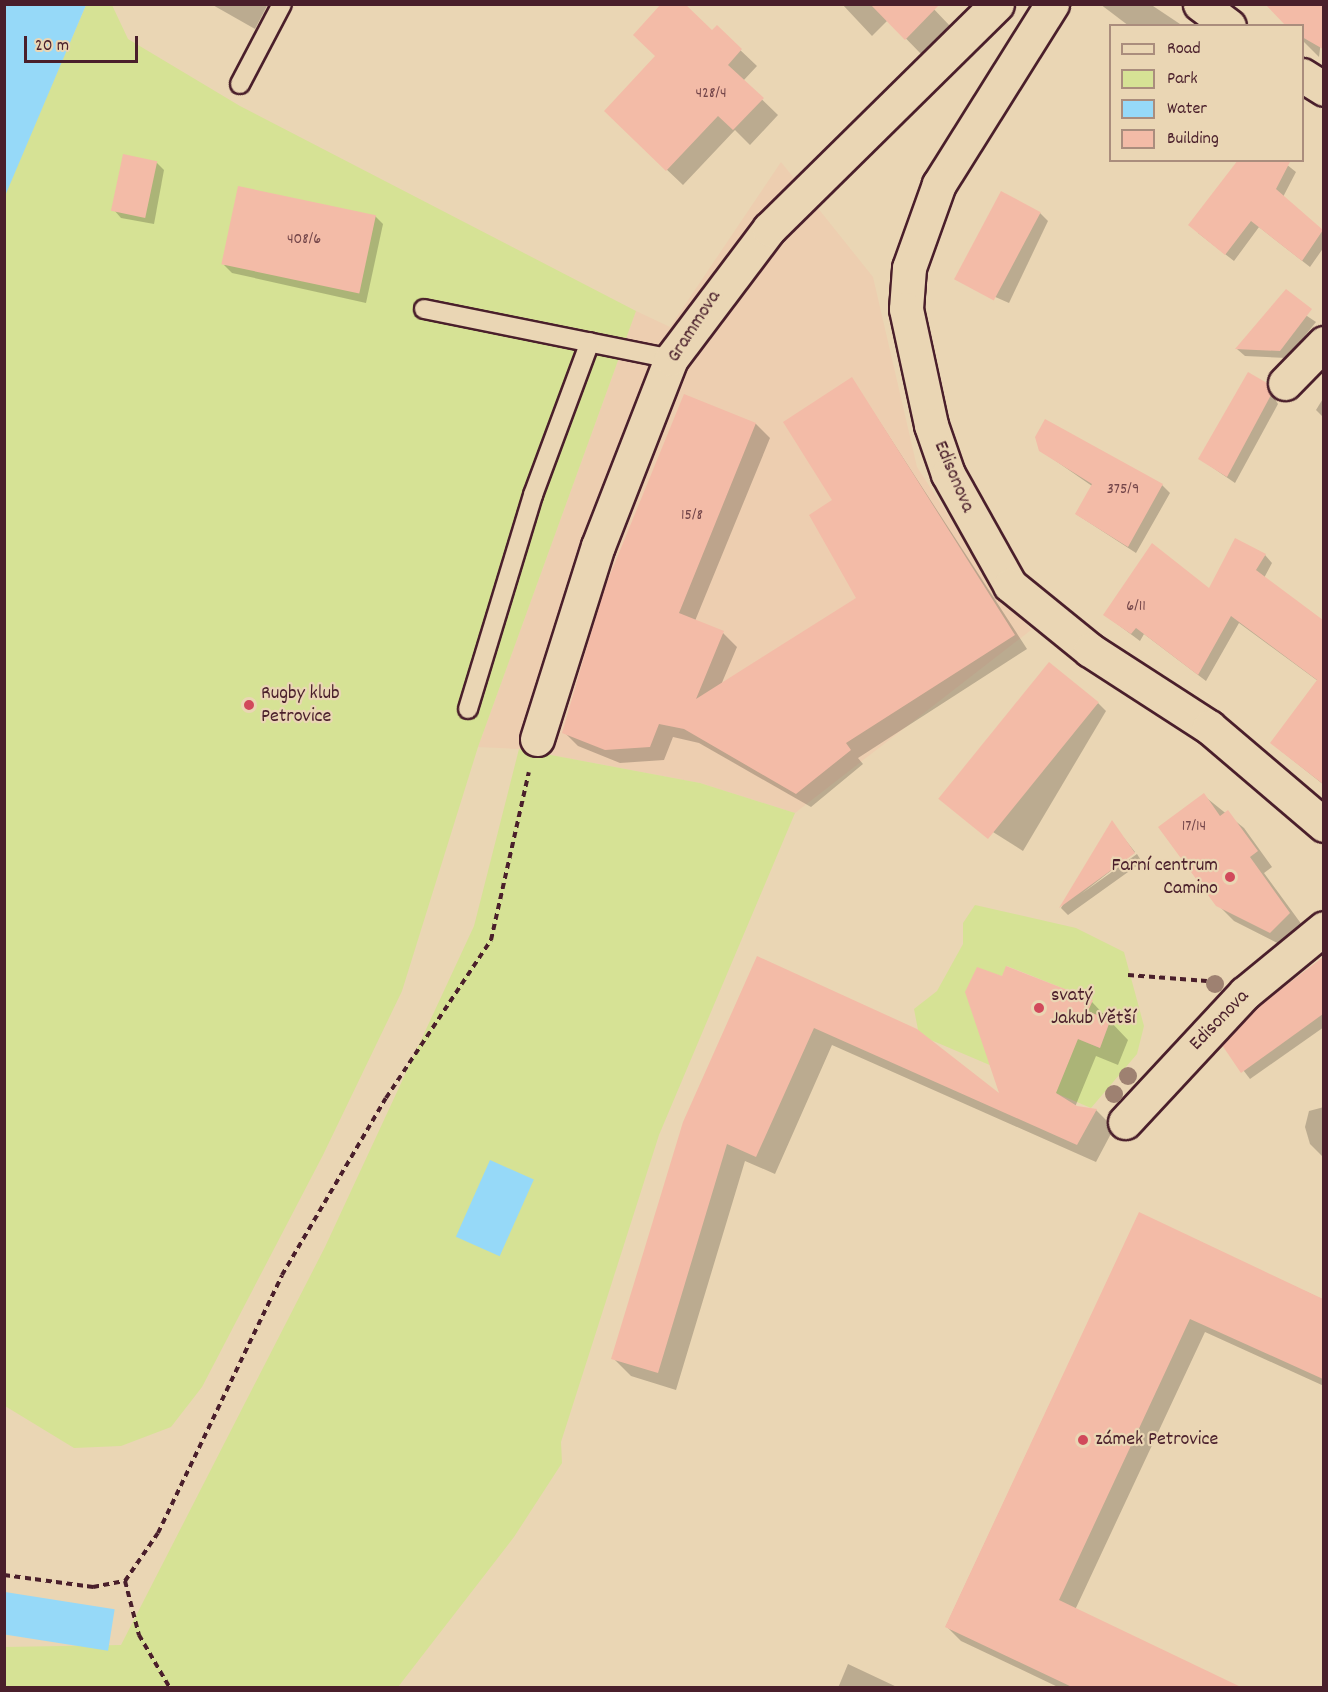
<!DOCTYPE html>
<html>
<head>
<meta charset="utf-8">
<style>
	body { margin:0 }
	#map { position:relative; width:1328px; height:1692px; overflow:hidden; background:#ead6b4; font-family:Dekko,sans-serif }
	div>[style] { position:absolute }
	.built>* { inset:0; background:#edceb0 }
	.green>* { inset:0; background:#d6e295 }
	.water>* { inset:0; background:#96d9f8; transform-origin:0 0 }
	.shadow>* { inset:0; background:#0003 }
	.building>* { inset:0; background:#f3bba7; transform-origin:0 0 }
	.path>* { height:4px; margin-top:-2px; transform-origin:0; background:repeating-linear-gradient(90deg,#4a1f2b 0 6px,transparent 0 10.5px) }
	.roads { filter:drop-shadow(2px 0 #4a1f2b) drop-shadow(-2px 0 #4a1f2b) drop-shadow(0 2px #4a1f2b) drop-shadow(0 -2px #4a1f2b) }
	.lane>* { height:18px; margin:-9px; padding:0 9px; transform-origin:9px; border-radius:9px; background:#ead6b4 }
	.street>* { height:33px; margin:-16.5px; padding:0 16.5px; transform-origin:16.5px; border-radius:16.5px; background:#ead6b4 }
	.trees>* { width:18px; height:18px; margin:-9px; border-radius:50%; background:#9e8171 }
	.dots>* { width:16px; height:16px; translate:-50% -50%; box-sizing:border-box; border:3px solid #ead6b4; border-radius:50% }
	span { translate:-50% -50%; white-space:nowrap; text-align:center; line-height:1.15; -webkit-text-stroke:4.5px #ead6b4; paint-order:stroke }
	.number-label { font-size:16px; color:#74464a }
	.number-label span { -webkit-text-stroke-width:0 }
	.street-label { font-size:20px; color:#4a1f2b }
	.poi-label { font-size:20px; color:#4a1f2b }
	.left { translate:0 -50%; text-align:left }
	.right { translate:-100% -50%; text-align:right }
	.frame { position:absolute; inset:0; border:6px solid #4a1f2b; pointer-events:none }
	.legend { position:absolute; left:1109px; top:24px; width:195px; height:138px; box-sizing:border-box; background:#ead6b4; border:2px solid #aa8d7d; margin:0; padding:8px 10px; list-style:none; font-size:18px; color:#4a1f2b }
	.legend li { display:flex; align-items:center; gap:12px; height:30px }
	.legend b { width:30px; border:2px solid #aa8d7d }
	.scale { position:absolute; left:24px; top:36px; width:114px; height:27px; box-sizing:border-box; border:3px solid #4a1f2b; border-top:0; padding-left:8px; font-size:18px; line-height:21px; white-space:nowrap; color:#4a1f2b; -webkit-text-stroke:4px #ead6b4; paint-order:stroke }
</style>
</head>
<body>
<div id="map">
	<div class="built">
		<div style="clip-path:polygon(781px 162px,873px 277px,917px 467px,994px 586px,1031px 630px,795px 813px,700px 783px,519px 749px,478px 747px,636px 311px,670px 327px)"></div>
	</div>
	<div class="green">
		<div style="clip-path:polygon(86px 5px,112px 5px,128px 39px,240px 106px,636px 311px,478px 747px,402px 991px,323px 1155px,202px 1387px,171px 1427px,121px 1446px,74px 1448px,5px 1406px,4px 196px)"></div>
		<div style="clip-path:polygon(519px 749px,700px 783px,795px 813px,659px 1135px,561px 1442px,562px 1463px,514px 1537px,398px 1687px,5px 1687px,4px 1647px,121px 1645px,325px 1247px,474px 926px)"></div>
		<div style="clip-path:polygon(evenodd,975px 905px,1076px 928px,1124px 952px,1144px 1026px,1137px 1054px,1091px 1108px,919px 1035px,914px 1009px,937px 991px,963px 944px,963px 923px,975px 905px,1007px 966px,1092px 1000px,1088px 1011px,1110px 1021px,1100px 1048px,1078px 1039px,977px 969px,1002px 976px,1007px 966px)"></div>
	</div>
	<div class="water">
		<div style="clip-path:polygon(5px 4px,86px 5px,5px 196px,4px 5px)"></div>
		<div style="left:490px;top:1160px;width:48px;height:84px;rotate:24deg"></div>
		<div style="left:5px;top:1592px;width:111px;height:42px;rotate:9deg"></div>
	</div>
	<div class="shadow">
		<div style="clip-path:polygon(211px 4px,268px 4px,255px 29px)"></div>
		<div style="clip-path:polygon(842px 4px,929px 4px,950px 26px,922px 55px,888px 20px,872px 36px)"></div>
		<div style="clip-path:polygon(1100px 4px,1150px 4px,1183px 26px,1129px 26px)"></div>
		<div style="clip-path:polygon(1304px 4px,1324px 16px,1319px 57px,1302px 40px)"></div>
		<div style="clip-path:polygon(717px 28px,757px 66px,743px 81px,778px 115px,750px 145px,735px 130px,683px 185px,622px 127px,657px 56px)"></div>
		<div style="clip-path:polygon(1234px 160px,1281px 160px,1296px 172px,1283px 197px,1324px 232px,1324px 247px,1310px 267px,1259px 227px,1234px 261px,1198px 233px,1238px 163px)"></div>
		<div style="clip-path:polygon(156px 162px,164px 170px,154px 224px,121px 218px,114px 210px)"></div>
		<div style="clip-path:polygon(1040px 213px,1048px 221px,1009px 303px,959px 281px)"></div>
		<div style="clip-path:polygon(375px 216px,383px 224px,366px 303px,232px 273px,224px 265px)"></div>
		<div style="clip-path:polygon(1280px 298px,1316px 322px,1287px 358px,1245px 356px,1237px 349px)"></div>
		<div style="clip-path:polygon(852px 379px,1027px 649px,858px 758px,863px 764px,811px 807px,699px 743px,673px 737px,664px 760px,620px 763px,578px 746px,564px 732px,685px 396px,756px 424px,770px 438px,695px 621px,723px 633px,737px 647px,721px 685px,858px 599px,834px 501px)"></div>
		<div style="clip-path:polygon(1266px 384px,1278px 404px,1235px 483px,1200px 459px)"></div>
		<div style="clip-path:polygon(1324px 397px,1324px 418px,1316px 410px)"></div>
		<div style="clip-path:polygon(1040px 450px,1162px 485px,1170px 493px,1136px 553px,1076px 514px,1092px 486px)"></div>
		<div style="clip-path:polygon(1265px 555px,1272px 563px,1264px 578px,1324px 624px,1324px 785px,1280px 750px,1318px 681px,1239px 623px,1206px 681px,1144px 634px,1140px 641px,1105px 615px,1210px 590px)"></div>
		<div style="clip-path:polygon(1098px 703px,1106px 711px,1023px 851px,958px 810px)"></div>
		<div style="clip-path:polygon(1203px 795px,1244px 828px,1272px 867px,1264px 873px,1305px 929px,1287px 948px,1234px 921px,1218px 905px)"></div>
		<div style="clip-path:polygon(1112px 823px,1135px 852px,1081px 894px,1137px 854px,1142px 862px,1068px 915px,1061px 908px)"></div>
		<div style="clip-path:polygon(758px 958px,1002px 1097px,1003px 978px,1092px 1002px,1128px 1040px,1118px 1065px,1096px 1056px,1075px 1107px,1096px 1110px,1114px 1128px,1096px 1162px,832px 1045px,775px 1174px,745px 1161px,676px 1390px,631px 1376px,613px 1358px)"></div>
		<div style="clip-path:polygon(1324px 959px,1324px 1027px,1250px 1079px,1224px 1045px,1282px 989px)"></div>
		<div style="clip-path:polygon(1324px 1107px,1324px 1155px,1322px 1156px,1310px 1144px,1305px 1127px,1309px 1111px)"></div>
		<div style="clip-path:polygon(1139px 1214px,1324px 1300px,1324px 1386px,1205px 1332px,1075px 1610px,1239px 1688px,1060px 1688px,961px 1641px,946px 1626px)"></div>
		<div style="clip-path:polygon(848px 1664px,899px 1688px,838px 1688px)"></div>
	</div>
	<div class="building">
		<div style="clip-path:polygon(661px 4px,685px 4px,712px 30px,717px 25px,742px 49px,728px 65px,764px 98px,733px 130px,718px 116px,666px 171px,604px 111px,655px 56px,633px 35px)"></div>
		<div style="clip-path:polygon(870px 4px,940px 4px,905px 40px)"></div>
		<div style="clip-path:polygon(1265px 4px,1323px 4px,1323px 49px,1302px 37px,1302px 26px,1286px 26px)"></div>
		<div style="left:123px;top:154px;width:35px;height:58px;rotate:12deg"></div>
		<div style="clip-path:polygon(1238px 160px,1291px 160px,1276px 189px,1323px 230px,1302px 261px,1251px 221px,1225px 255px,1188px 225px)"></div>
		<div style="left:238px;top:186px;width:141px;height:80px;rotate:12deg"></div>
		<div style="left:1001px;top:191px;width:45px;height:100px;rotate:28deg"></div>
		<div style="clip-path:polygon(1286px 289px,1312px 309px,1280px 351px,1235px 349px)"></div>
		<div style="clip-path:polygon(1248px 372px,1267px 383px,1271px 395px,1227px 477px,1198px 459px)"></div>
		<div style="clip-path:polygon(852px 377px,1015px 635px,846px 743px,851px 750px,796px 794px,684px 729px,659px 724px,650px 747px,605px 750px,562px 733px,603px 592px,684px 394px,756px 423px,679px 613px,724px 631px,696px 699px,856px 598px,809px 515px,832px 500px,783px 422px)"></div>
		<div style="clip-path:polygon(1045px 419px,1163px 484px,1128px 547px,1075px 514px,1092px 484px,1039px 451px,1035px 437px)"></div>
		<div style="clip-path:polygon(1235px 538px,1266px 554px,1256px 570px,1323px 620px,1323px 784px,1270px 743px,1317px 680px,1231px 616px,1198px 675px,1136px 628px,1131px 634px,1103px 615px,1152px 543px,1209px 588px)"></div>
		<div style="left:1049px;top:662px;width:64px;height:176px;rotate:39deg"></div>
		<div style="clip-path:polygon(1204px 793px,1220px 816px,1228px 810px,1258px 851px,1250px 857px,1290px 913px,1270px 933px,1216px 906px,1158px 827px)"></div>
		<div style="clip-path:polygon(1112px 820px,1135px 853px,1059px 908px)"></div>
		<div style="clip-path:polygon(757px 956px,917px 1029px,999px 1093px,965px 992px,977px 967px,1002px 976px,1006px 966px,1093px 1000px,1088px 1011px,1110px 1021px,1100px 1048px,1078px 1039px,1056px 1093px,1077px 1106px,1097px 1109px,1077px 1145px,814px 1028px,756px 1157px,727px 1144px,658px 1373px,611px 1359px,683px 1122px)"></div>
		<div style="clip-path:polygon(1323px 957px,1323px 1014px,1241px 1073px,1222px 1045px,1258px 1007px)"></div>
		<div style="clip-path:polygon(1139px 1212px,1323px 1299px,1323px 1379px,1190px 1319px,1059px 1600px,1243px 1688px,1074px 1688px,945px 1627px)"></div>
	</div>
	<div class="path">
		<div style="left:1128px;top:975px;width:79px;rotate:4.3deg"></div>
		<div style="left:4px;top:1575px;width:90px;rotate:7.7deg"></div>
		<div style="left:93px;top:1587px;width:33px;rotate:-11deg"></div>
		<div style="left:125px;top:1581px;width:58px;rotate:-55.5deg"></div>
		<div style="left:158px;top:1533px;width:286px;rotate:-64.3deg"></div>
		<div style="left:282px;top:1275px;width:205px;rotate:-59.6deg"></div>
		<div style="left:386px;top:1098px;width:190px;rotate:-56.4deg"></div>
		<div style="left:491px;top:940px;width:172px;rotate:-77.3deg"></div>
		<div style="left:125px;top:1581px;width:56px;rotate:75.5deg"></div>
		<div style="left:139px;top:1635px;width:61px;rotate:59.7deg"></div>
	</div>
	<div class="roads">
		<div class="lane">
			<div style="left:240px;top:84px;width:90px;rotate:-62.3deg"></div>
			<div style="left:424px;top:309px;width:252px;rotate:11.4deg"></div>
			<div style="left:468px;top:709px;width:224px;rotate:-73.1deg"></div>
			<div style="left:533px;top:495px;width:163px;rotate:-69.6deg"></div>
		</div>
		<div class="street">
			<div style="left:1052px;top:4px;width:213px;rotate:122.1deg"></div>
			<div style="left:939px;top:184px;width:89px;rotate:109.7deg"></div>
			<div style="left:909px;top:268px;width:41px;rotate:94.2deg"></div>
			<div style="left:906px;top:309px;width:119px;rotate:77.8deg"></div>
			<div style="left:931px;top:425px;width:52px;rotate:70.9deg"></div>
			<div style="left:948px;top:474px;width:127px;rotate:60.8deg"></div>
			<div style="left:1010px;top:585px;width:103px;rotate:39.1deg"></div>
			<div style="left:1090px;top:650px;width:142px;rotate:32.9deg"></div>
			<div style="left:1209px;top:727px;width:151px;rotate:40.4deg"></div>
			<div style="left:1200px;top:4px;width:36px;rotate:37deg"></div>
			<div style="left:1302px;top:75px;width:26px;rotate:32deg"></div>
			<div style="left:1285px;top:383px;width:56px;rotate:-45.7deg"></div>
			<div style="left:537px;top:739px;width:202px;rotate:-72.5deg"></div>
			<div style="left:598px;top:546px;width:201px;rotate:-68.7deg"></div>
			<div style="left:671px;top:359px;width:163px;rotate:-53deg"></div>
			<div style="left:769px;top:229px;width:320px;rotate:-44.6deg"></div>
			<div style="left:1125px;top:1122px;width:176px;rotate:-47.1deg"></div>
			<div style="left:1245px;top:993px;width:102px;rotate:-39.4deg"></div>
		</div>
	</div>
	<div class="trees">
		<div style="left:1215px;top:984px"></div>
		<div style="left:1128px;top:1076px"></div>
		<div style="left:1114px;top:1094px"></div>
	</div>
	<div class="dots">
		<div style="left:249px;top:705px;background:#d1495b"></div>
		<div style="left:1230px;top:877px;background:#d1495b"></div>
		<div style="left:1039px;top:1008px;background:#d1495b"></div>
		<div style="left:1083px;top:1440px;background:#d1495b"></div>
	</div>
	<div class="number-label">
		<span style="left:711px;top:94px">428/4</span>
		<span style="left:304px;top:240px">408/6</span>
		<span style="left:1123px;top:490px">375/9</span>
		<span style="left:692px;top:516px">15/8</span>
		<span style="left:1136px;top:607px">6/11</span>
		<span style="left:1194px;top:827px">17/14</span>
	</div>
	<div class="street-label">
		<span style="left:695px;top:327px;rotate:-57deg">Grammova</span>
		<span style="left:953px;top:477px;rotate:67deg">Edisonova</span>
		<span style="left:1220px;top:1021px;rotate:-46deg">Edisonova</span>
	</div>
	<div class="poi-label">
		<span class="left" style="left:261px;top:706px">Rugby klub<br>Petrovice</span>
		<span class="right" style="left:1218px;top:878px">Farní centrum<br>Camino</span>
		<span class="left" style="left:1051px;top:1008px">svatý<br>Jakub Větší</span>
		<span class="left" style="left:1095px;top:1440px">zámek Petrovice</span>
	</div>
	<div class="frame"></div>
	<ul class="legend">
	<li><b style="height:8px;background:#ead6b4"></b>Road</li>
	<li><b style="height:16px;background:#d6e295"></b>Park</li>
	<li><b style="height:16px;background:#96d9f8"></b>Water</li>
	<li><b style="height:16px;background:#f3bba7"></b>Building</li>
	</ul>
	<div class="scale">20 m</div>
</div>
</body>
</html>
